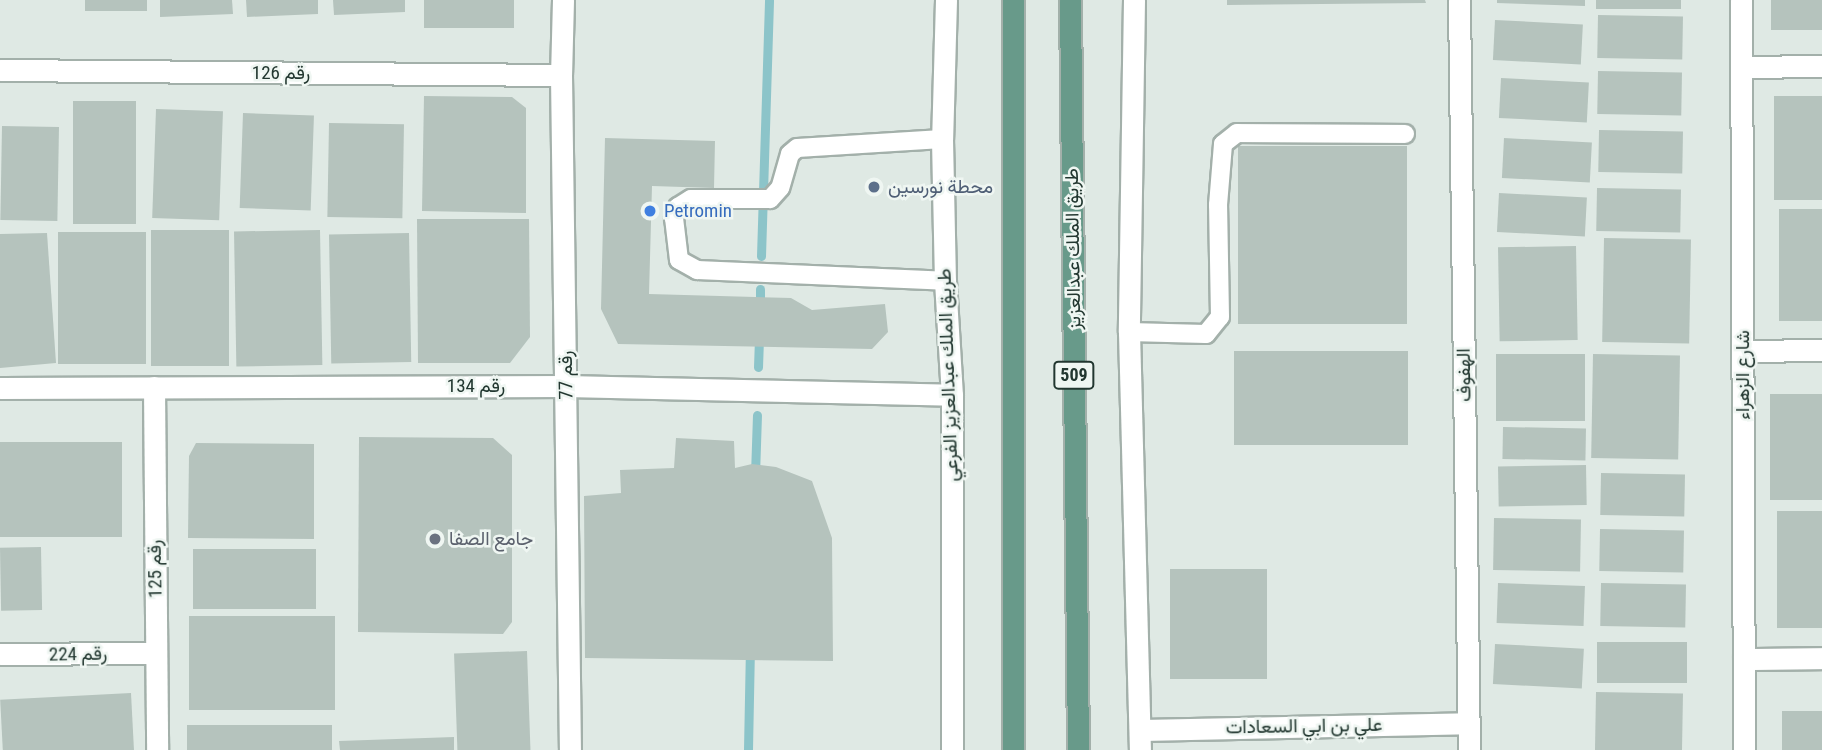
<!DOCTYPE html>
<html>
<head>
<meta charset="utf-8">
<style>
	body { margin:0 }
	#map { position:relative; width:1822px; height:750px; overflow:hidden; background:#dfe9e4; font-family:"Roboto Condensed",Vazirmatn,sans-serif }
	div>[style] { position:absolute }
	.stream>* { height:9px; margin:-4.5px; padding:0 4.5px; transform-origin:4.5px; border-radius:4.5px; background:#8cc4c9 }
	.building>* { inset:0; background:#b5c3bd; transform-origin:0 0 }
	.roads { filter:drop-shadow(2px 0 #a3b0aa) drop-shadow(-2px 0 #a3b0aa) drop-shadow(0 2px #a3b0aa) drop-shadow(0 -2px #a3b0aa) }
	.service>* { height:18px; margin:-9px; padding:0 9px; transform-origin:9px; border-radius:9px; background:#fff }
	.minor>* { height:21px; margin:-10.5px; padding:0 10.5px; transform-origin:10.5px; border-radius:10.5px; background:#fff }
	.secondary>* { height:21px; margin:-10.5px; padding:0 10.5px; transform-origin:10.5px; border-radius:10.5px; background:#fff }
	.primary>* { height:21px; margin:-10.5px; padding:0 10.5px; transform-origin:10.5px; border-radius:10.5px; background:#689a8a }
	.dots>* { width:19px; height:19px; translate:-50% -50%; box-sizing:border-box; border:4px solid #eff6f2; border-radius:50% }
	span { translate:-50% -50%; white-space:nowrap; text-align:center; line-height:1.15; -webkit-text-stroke:5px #eff6f2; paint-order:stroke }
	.shield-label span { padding:2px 5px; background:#eff6f2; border:2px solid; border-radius:5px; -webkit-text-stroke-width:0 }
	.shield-label { font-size:18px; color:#223730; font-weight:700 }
	.street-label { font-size:19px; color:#223730 }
	.service-label { font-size:19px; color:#4e5e75 }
	.left { translate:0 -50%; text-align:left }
	.shop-label { font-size:19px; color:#366cbe }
	.worship-label { font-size:19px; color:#5b616d }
</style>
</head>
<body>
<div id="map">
	<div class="stream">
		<div style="left:761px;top:256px;width:256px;rotate:-88.2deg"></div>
		<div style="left:760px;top:306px;width:17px;rotate:-90deg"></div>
		<div style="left:758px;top:367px;width:30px;rotate:-88deg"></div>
		<div style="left:755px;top:475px;width:60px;rotate:-88.1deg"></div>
		<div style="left:748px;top:750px;width:100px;rotate:-88.9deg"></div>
	</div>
	<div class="building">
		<div style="left:85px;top:0;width:62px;height:11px"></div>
		<div style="clip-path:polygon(160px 0,232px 0,233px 14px,160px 17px)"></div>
		<div style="clip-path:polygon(246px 0,318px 0,318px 14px,247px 17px)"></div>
		<div style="clip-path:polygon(333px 0,405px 0,405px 12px,334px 15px)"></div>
		<div style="left:424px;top:0;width:90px;height:28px"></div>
		<div style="clip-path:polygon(1227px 0,1425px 0,1426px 3px,1227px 5px)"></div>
		<div style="clip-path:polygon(1497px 0,1585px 0,1585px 6px,1497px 3px)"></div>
		<div style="left:1596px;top:0;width:85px;height:9px"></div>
		<div style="left:1771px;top:0;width:51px;height:30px"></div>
		<div style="left:1598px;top:15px;width:85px;height:43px;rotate:1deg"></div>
		<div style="left:1495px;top:20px;width:88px;height:40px;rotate:3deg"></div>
		<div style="left:1598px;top:71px;width:84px;height:43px;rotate:1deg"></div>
		<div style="left:1501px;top:78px;width:88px;height:40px;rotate:3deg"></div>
		<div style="clip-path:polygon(424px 96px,512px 97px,526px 108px,526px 213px,422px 211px)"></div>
		<div style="left:1822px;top:96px;width:104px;height:48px;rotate:90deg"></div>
		<div style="left:73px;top:101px;width:63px;height:123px"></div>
		<div style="left:156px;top:109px;width:67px;height:109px;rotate:2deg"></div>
		<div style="left:243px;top:113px;width:71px;height:95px;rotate:2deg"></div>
		<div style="left:329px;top:123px;width:75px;height:94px;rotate:1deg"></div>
		<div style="left:2px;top:126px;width:57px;height:94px;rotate:1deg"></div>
		<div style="left:1599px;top:130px;width:84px;height:42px;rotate:1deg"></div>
		<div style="clip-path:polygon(605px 138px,715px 141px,714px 188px,652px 186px,649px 294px,791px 298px,812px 310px,885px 304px,888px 332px,872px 349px,618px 344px,601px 309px)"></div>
		<div style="left:1504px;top:138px;width:88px;height:40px;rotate:3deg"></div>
		<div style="left:1238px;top:146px;width:169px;height:178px"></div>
		<div style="left:1597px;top:188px;width:84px;height:43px;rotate:1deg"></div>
		<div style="left:1499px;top:193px;width:88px;height:39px;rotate:3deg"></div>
		<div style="left:1779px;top:209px;width:43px;height:112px"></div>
		<div style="clip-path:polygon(417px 219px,529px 219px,530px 337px,510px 363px,418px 363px)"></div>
		<div style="left:229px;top:230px;width:136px;height:78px;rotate:90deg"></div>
		<div style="left:320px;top:230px;width:135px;height:86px;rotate:89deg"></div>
		<div style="left:58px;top:232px;width:88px;height:132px"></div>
		<div style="clip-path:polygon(47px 233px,56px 363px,0 368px,0 234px)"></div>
		<div style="left:409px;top:233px;width:129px;height:80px;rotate:89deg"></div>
		<div style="left:1604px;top:238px;width:87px;height:104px;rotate:1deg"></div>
		<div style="left:1576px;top:246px;width:94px;height:78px;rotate:89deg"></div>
		<div style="left:1234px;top:351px;width:174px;height:94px"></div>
		<div style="left:1496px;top:354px;width:89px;height:67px"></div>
		<div style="left:1593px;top:354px;width:87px;height:104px;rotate:1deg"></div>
		<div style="left:1822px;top:394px;width:106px;height:52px;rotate:90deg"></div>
		<div style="left:1503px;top:427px;width:83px;height:32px;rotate:1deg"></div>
		<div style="clip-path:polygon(359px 437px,493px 438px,512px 455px,512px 622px,503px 634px,358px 632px)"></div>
		<div style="clip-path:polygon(676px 438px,734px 441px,735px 468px,752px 464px,776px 467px,812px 481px,832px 538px,833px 661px,585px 658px,584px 496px,621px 493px,620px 470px,674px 468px)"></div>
		<div style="left:0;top:442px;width:122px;height:95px"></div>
		<div style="clip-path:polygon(196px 443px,314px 444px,314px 539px,188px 538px,189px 456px)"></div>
		<div style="left:1586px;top:465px;width:40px;height:88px;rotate:89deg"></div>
		<div style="left:1601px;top:473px;width:84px;height:42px;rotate:1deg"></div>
		<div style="left:1777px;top:511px;width:45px;height:117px"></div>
		<div style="left:1494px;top:518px;width:87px;height:52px;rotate:1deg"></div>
		<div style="left:1600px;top:529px;width:84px;height:42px;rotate:1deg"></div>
		<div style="left:41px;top:547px;width:63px;height:41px;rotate:89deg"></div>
		<div style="left:193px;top:549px;width:123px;height:60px"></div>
		<div style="left:1170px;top:569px;width:97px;height:110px"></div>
		<div style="left:1498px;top:583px;width:87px;height:40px;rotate:2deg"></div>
		<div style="left:1601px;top:583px;width:85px;height:43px;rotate:1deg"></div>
		<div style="left:335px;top:616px;width:94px;height:146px;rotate:90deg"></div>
		<div style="left:1597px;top:642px;width:90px;height:41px"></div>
		<div style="left:1495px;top:644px;width:89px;height:40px;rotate:3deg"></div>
		<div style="left:527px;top:651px;width:99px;height:73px;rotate:88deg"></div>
		<div style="left:1596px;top:692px;width:87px;height:58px;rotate:1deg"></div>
		<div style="left:131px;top:693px;width:57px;height:131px;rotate:87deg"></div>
		<div style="left:1782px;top:711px;width:40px;height:39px"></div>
		<div style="left:187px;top:725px;width:145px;height:25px"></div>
		<div style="clip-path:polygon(454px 737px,454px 750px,340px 750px,339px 741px)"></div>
	</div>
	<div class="roads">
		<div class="service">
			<div style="left:942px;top:139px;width:145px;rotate:176.4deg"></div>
			<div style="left:797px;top:148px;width:9px;rotate:139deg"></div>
			<div style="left:790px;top:154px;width:35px;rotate:106deg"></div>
			<div style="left:780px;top:188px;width:15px;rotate:132deg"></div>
			<div style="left:770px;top:199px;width:79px;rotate:180deg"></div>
			<div style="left:691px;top:199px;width:15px;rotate:148deg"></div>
			<div style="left:678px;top:207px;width:12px;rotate:110deg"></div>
			<div style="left:674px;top:218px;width:42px;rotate:83.2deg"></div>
			<div style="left:679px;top:260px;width:21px;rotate:29deg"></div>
			<div style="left:697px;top:270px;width:248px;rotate:2.5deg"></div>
			<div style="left:1129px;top:332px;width:77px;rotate:1.5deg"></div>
			<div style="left:1206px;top:334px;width:22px;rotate:-51deg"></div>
			<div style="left:1220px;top:317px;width:112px;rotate:-91deg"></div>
			<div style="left:1218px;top:205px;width:61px;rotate:-85.3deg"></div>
			<div style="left:1223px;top:144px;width:18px;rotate:-38deg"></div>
			<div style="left:1237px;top:133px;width:168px;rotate:0.3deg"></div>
		</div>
		<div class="minor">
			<div style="left:563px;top:0;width:75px;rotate:91.5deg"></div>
			<div style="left:561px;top:75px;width:675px;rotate:89.24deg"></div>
			<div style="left:1459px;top:0;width:750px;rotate:89.24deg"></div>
			<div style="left:1741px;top:0;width:750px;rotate:89.77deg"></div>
			<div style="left:1741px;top:67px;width:81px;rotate:-0.7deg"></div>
			<div style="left:0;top:70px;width:561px;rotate:0.51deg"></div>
			<div style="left:1743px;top:351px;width:79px;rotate:-0.7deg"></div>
			<div style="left:154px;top:387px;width:363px;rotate:89.5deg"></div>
			<div style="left:0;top:388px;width:566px;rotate:-0.2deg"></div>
			<div style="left:566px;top:386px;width:386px;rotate:1.3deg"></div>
			<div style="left:0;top:654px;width:156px;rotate:-0.4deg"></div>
			<div style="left:1744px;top:659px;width:78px;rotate:-0.7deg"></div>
			<div style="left:1140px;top:730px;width:329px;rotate:-1.2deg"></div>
		</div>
		<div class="secondary">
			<div style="left:946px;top:0;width:139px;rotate:91.6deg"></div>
			<div style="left:942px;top:139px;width:142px;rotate:88.8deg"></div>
			<div style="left:945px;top:281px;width:114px;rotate:86.5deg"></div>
			<div style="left:952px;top:395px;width:355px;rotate:90deg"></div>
			<div style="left:1134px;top:0;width:332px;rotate:90.9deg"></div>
			<div style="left:1129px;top:332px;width:418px;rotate:88.5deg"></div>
		</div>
		<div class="primary">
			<div style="left:1070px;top:0;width:750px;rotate:89.39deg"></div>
			<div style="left:1013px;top:750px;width:750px;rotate:-90deg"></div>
		</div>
	</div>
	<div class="dots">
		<div style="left:874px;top:187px;background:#5c6f8a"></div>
		<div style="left:650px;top:211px;background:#3f7fe0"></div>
		<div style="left:435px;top:539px;background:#6b7280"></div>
	</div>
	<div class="shield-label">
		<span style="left:1074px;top:375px">509</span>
	</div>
	<div class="street-label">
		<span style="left:281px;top:73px">رقم 126</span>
		<span style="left:1073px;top:249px;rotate:-91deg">طريق الملك عبدالعزيز</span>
		<span style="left:566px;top:375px;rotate:-91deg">رقم 77</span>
		<span style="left:948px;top:375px;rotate:-92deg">طريق الملك عبدالعزيز الفرعي</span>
		<span style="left:1464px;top:375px;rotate:-91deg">الهفوف</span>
		<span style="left:1743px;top:375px;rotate:-90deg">شارع الزهراء</span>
		<span style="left:476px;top:386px">رقم 134</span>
		<span style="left:155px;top:569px;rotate:-91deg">رقم 125</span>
		<span style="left:78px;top:654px;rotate:-1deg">رقم 224</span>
		<span style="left:1304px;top:726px;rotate:-1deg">علي بن ابي السعادات</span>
	</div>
	<div class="service-label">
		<span class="left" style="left:888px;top:187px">محطة نورسين</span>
	</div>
	<div class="shop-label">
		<span class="left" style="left:664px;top:211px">Petromin</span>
	</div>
	<div class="worship-label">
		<span class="left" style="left:449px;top:539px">جامع الصفا</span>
	</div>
</div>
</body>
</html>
